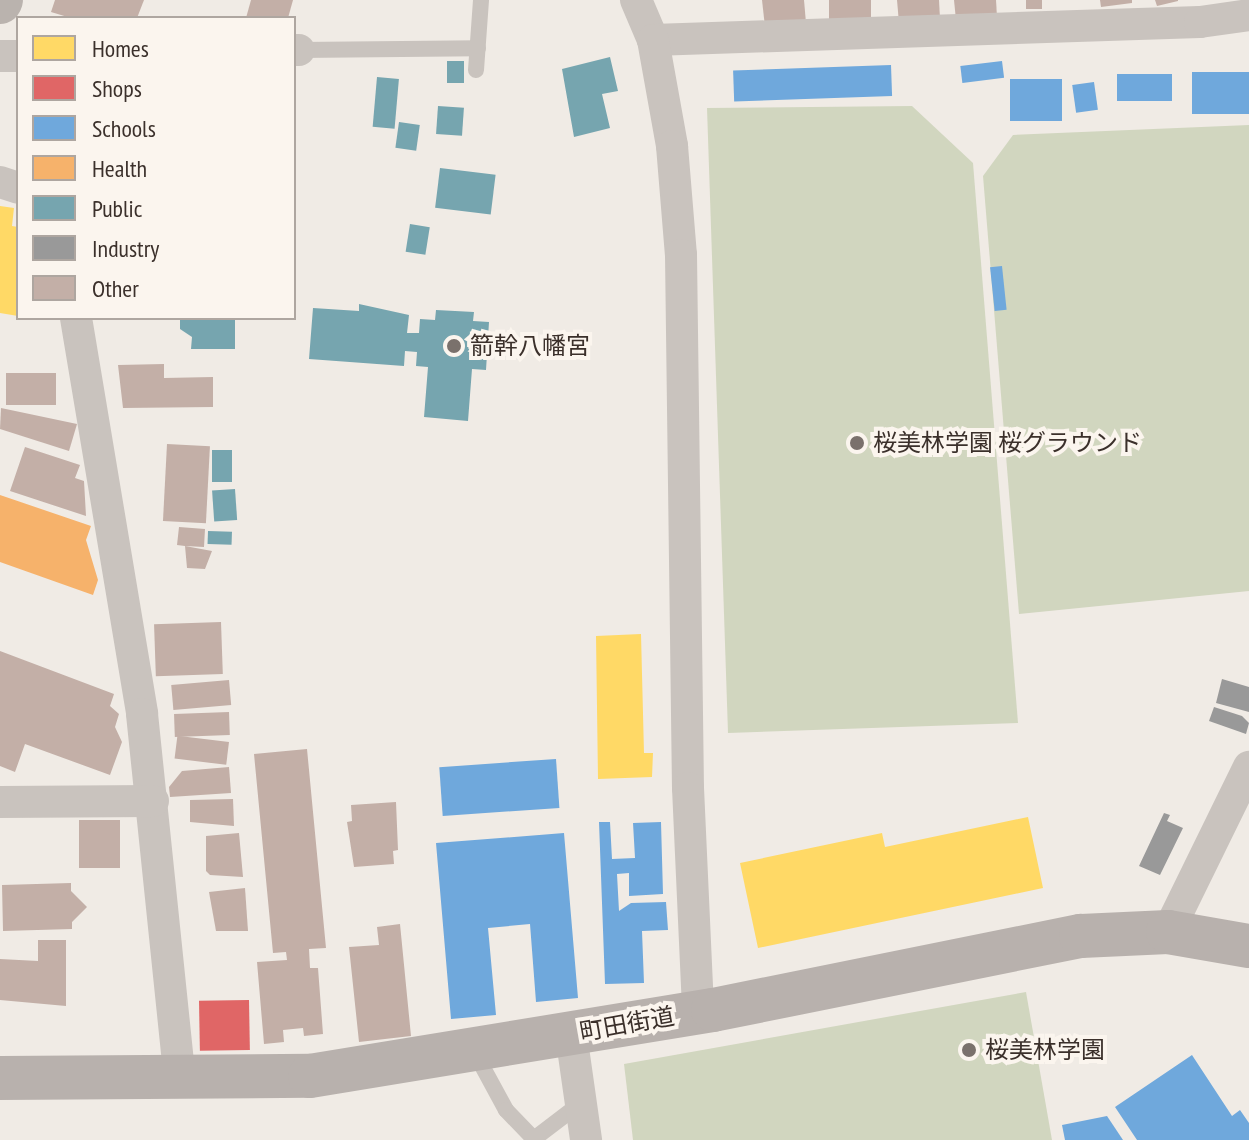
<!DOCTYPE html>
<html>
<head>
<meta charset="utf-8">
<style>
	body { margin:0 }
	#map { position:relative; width:1249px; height:1140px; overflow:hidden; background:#f0ebe5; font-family:"PT Sans Narrow","Noto Sans JP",sans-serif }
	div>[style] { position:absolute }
	.green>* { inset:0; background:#d1d6bf }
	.homes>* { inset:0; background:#ffd966 }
	.shops>* { inset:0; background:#e06666; transform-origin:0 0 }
	.schools>* { inset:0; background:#6fa8dc; transform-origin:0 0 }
	.health>* { inset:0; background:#f6b26b }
	.public>* { inset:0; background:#76a5af; transform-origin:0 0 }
	.industry>* { inset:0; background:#999 }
	.building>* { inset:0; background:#c3afa7; transform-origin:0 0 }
	.lane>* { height:16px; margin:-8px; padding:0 8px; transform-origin:8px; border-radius:8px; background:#c9c3be }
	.street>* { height:32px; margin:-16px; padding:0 16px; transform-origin:16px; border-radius:16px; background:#c9c3be }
	.secondary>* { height:44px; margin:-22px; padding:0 22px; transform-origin:22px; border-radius:22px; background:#bab3ae }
	.primary>* { height:44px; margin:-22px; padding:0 22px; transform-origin:22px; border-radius:22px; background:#b8b1ad }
	.dots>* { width:22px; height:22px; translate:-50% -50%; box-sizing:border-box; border:4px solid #fbf5ee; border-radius:50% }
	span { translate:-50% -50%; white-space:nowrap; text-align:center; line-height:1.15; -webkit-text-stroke:8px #fbf5ee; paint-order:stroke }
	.poi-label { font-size:24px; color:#3b302b }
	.left { translate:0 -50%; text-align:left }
	.street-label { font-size:24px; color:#3b302b }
	.legend { position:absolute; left:16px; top:16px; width:280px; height:304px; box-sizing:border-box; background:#fbf5ee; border:2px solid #aea6a0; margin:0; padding:10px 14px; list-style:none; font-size:24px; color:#3b302b }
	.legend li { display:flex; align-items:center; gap:16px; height:40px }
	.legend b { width:40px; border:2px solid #aea6a0 }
</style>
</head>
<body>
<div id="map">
	<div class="green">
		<div style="clip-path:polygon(912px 106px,973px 163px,1018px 723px,728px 733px,707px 108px)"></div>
		<div style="clip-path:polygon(1249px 125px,1249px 591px,1019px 614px,983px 176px,1013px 135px)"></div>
		<div style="clip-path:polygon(1026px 992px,1052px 1140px,633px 1140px,624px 1064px)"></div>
	</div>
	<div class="homes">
		<div style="clip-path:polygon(0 206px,14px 208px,12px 226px,18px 227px,18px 316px,0 313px)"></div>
		<div style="clip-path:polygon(641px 634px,644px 753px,653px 753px,652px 777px,598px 779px,596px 636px)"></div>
		<div style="clip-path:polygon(1028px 817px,1043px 888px,758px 948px,740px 863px,882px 833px,885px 847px)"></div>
	</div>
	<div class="shops">
		<div style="left:249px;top:1000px;width:50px;height:50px;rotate:89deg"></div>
	</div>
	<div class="schools">
		<div style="left:1002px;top:61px;width:17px;height:42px;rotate:83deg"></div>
		<div style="left:891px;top:65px;width:31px;height:158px;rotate:88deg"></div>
		<div style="left:1249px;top:72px;width:42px;height:57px;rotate:90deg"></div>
		<div style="left:1117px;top:74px;width:55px;height:27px"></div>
		<div style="left:1010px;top:79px;width:52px;height:42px"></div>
		<div style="left:1094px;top:82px;width:28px;height:22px;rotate:82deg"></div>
		<div style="left:1002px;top:266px;width:44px;height:12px;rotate:84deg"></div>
		<div style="left:556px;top:759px;width:49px;height:117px;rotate:86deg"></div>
		<div style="clip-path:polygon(599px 822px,610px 822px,612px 859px,635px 858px,633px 823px,661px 822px,663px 894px,629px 896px,629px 873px,617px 874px,619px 911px,631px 903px,666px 902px,668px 930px,642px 931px,644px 983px,605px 984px)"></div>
		<div style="clip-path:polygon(564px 833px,578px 998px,536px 1002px,530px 924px,488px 928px,496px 1015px,451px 1019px,436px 843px)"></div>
		<div style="clip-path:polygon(1192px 1055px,1232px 1116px,1240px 1110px,1249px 1123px,1249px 1140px,1137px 1140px,1115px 1107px)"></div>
		<div style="clip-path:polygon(1107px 1116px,1123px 1140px,1065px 1140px,1062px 1125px)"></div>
	</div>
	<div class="health">
		<div style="clip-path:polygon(0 495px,91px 526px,86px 540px,98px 580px,93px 595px,0 562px)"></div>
	</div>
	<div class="public">
		<div style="clip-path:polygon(610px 57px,618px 91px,602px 94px,610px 128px,574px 137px,562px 69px)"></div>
		<div style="left:447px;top:61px;width:17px;height:22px"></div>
		<div style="left:377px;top:77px;width:22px;height:50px;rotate:5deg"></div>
		<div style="left:438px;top:106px;width:26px;height:28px;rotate:4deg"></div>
		<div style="left:399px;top:122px;width:21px;height:26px;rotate:8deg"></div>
		<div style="left:440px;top:168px;width:56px;height:40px;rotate:7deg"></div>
		<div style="left:410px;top:224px;width:20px;height:28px;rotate:9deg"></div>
		<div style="clip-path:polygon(359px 304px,409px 315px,407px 333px,419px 333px,420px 319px,435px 320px,436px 310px,474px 312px,473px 321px,489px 322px,486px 370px,472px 369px,468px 421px,424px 417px,428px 367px,416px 366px,417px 352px,405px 351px,404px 366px,309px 359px,313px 308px,359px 311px)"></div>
		<div style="clip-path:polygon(180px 318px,235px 318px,235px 349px,191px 349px,192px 337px,180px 329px)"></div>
		<div style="left:212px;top:450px;width:20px;height:32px"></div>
		<div style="left:235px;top:489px;width:31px;height:23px;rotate:86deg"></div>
		<div style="left:208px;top:531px;width:24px;height:13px;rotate:2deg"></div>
	</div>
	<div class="industry">
		<div style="clip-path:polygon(1222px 679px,1249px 687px,1249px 712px,1216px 703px)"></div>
		<div style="clip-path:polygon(1214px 707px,1242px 716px,1249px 723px,1246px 734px,1209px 721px)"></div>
		<div style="clip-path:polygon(1164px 813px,1170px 815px,1167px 821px,1183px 828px,1160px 875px,1139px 866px)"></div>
	</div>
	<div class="building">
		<div style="clip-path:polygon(55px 0,144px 0,137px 18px,71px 18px,51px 12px)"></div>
		<div style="clip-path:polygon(251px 0,293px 0,288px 18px,246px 18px)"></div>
		<div style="clip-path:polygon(762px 0,804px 0,806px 23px,765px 27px)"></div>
		<div style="left:829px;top:0;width:42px;height:26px"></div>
		<div style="clip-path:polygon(897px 0,939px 0,940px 19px,899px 23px)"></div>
		<div style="clip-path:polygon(954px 0,996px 0,997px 17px,956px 20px)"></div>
		<div style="left:1026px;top:0;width:16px;height:9px"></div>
		<div style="clip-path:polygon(1100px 0,1132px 0,1132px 3px,1101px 7px)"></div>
		<div style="clip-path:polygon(1155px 0,1178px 0,1178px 1px,1157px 6px)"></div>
		<div style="clip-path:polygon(164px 364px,164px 378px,213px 377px,213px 407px,123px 408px,118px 365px)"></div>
		<div style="left:6px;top:373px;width:50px;height:32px"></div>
		<div style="clip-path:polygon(1px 408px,77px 424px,69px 451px,0 429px)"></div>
		<div style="left:167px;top:444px;width:43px;height:77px;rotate:3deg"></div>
		<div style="clip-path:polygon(25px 447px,80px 465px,75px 478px,84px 481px,86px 516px,10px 491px)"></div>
		<div style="clip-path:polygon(179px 527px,205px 529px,204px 547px,185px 546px,212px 551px,205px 569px,187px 568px,185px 546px,177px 545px)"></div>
		<div style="left:221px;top:622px;width:52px;height:67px;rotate:88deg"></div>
		<div style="clip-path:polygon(0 651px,114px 694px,110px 706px,119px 714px,115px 727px,122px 742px,110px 775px,25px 744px,15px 772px,0 766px)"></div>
		<div style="left:229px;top:680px;width:25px;height:58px;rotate:85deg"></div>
		<div style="left:229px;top:712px;width:23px;height:55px;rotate:88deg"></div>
		<div style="left:229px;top:742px;width:23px;height:52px;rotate:97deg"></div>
		<div style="clip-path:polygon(307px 749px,326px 948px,309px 949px,310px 968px,318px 968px,323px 1034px,304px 1036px,303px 1028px,283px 1030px,284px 1042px,264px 1044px,257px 962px,287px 960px,286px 952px,273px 953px,254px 754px)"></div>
		<div style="clip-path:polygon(229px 767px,231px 793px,170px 797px,169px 787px,182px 771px)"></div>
		<div style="clip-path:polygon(233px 799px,234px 826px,190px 822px,190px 800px)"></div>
		<div style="clip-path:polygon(396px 802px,398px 850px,393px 851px,394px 864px,354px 867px,347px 822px,352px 821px,351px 805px)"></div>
		<div style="left:79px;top:820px;width:41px;height:48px"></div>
		<div style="clip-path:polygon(239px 833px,243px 877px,210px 875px,206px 871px,206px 836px)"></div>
		<div style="clip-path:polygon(71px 883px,71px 891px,87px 907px,72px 922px,72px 929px,3px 931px,2px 885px)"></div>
		<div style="clip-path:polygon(245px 888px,248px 931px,216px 931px,209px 892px)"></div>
		<div style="clip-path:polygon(400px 924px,411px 1036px,359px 1042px,349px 947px,379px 945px,377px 927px)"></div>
		<div style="clip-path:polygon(38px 940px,66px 940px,66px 1006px,0 1000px,0 959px,38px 961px)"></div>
	</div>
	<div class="lane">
		<div style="left:299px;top:50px;width:179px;rotate:-0.6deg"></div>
		<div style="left:476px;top:70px;width:70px;rotate:-85.9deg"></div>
		<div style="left:474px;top:1051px;width:67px;rotate:61.5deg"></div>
		<div style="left:506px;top:1110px;width:42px;rotate:46deg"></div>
		<div style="left:535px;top:1138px;width:58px;rotate:-37.3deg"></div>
	</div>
	<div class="street">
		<div style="left:636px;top:0;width:43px;rotate:67deg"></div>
		<div style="left:653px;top:40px;width:547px;rotate:-1.88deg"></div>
		<div style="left:1200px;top:22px;width:49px;rotate:-8.1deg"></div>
		<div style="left:653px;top:40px;width:108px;rotate:79.8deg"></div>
		<div style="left:672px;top:146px;width:109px;rotate:85.3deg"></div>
		<div style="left:681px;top:255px;width:533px;rotate:89.25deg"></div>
		<div style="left:688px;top:788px;width:224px;rotate:87.4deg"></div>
		<div style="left:294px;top:50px;width:5px"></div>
		<div style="left:0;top:56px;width:18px"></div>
		<div style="left:0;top:182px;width:19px;rotate:18deg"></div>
		<div style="left:76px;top:318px;width:401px;rotate:80.5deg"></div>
		<div style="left:142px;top:714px;width:369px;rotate:84.1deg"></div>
		<div style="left:0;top:802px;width:153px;rotate:-0.4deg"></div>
		<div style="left:1168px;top:932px;width:184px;rotate:-63.9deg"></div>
		<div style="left:571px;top:1034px;width:107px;rotate:81.9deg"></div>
	</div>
	<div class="secondary">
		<div style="left:0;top:2px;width:2px;rotate:-63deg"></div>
	</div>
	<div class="primary">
		<div style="left:0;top:1078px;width:310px;rotate:-0.4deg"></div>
		<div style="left:310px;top:1076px;width:408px;rotate:-9.3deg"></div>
		<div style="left:713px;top:1010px;width:375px;rotate:-11.4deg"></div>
		<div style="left:1081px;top:936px;width:87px;rotate:-2.6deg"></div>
		<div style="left:1168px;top:932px;width:82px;rotate:9.8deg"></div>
	</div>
	<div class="dots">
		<div style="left:454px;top:346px;background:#7a716c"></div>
		<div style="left:857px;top:443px;background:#7a716c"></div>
		<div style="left:969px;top:1050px;background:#7a716c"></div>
	</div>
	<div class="poi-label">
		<span class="left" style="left:470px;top:346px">箭幹八幡宮</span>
		<span class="left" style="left:873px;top:443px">桜美林学園 桜グラウンド</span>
		<span class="left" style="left:985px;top:1050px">桜美林学園</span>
	</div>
	<div class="street-label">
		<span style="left:627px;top:1024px;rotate:-10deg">町田街道</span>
	</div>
	<ul class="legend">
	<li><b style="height:22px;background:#ffd966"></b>Homes</li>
	<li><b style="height:22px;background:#e06666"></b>Shops</li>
	<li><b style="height:22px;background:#6fa8dc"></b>Schools</li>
	<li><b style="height:22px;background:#f6b26b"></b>Health</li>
	<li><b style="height:22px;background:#76a5af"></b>Public</li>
	<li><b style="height:22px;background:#999"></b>Industry</li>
	<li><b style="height:22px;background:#c3afa7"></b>Other</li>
	</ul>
</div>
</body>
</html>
